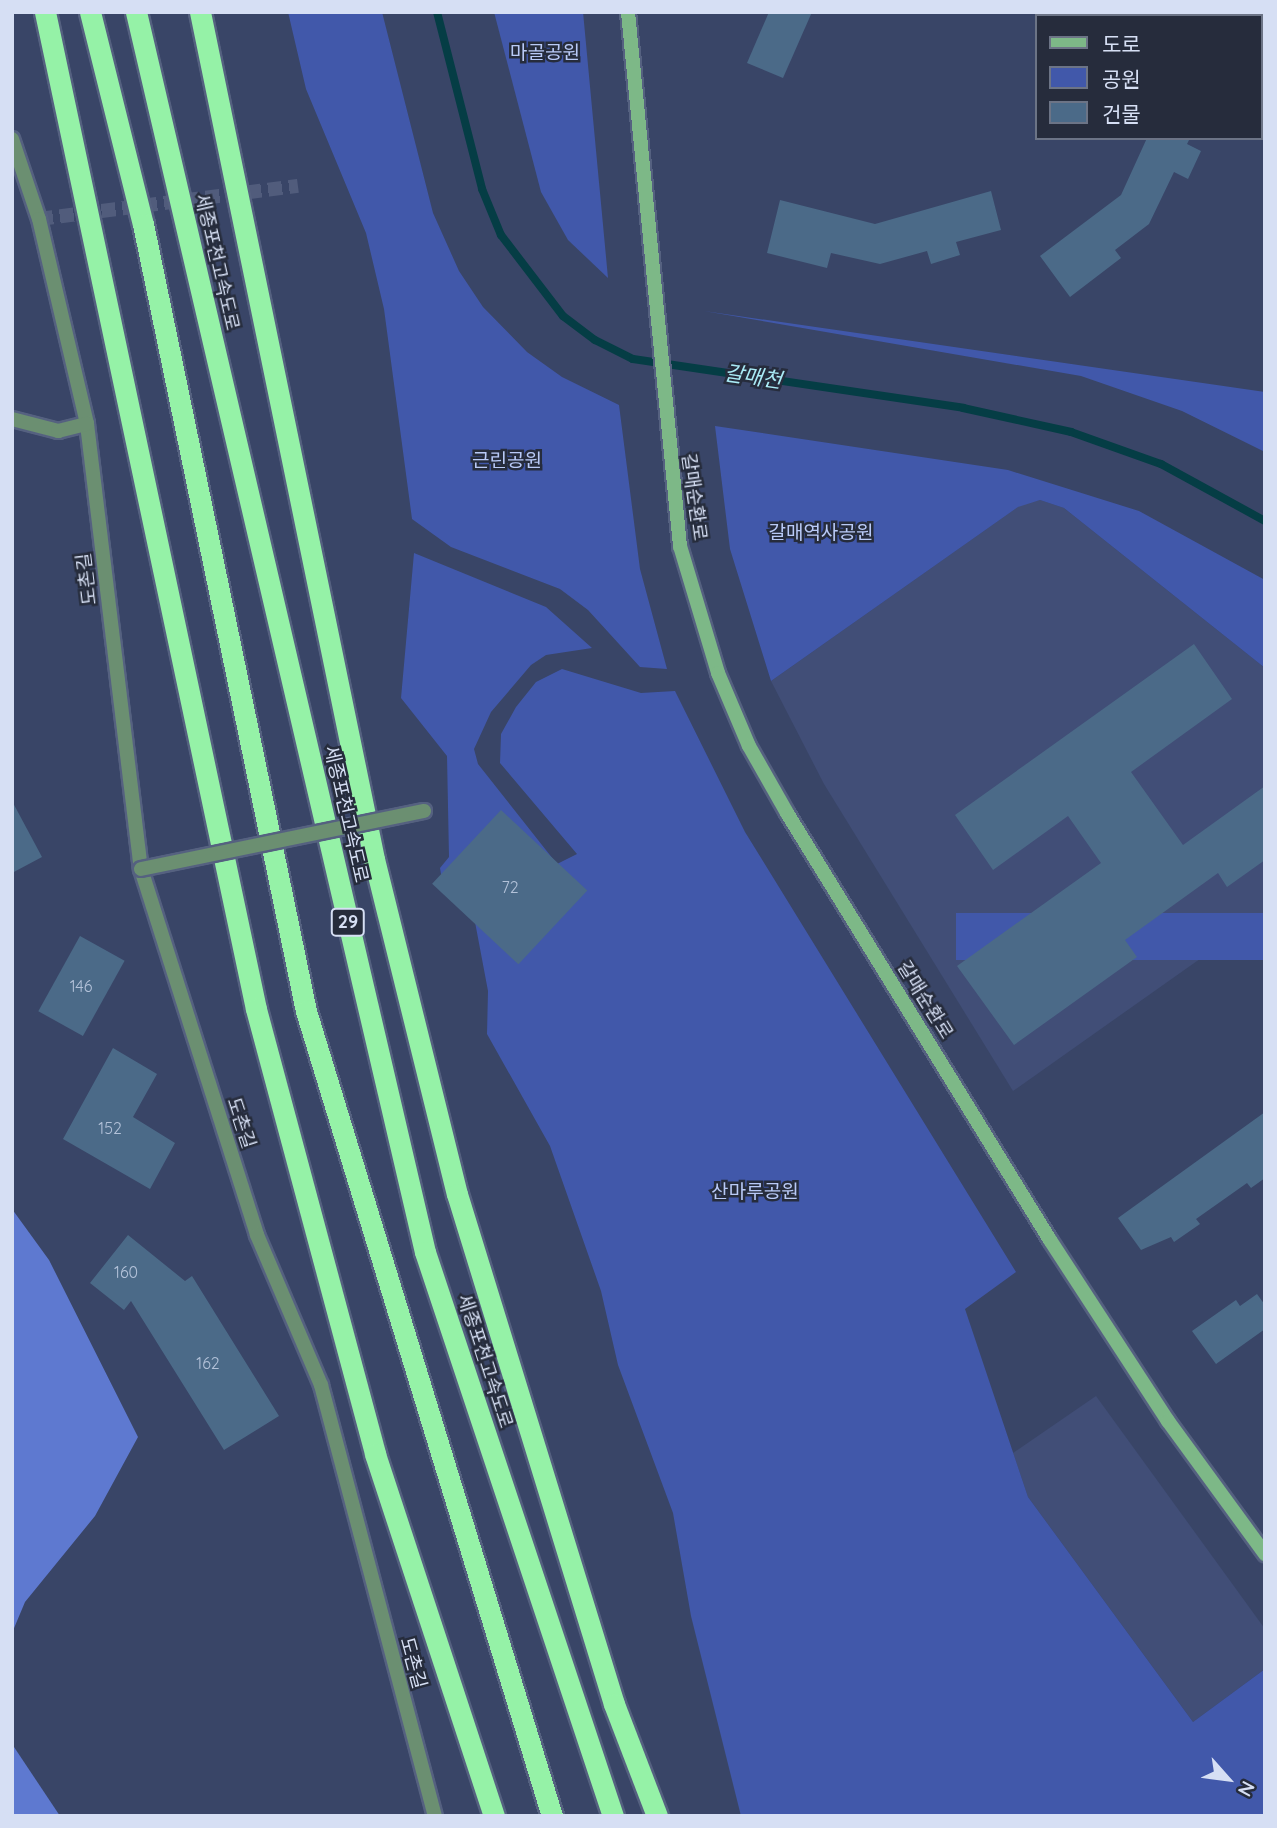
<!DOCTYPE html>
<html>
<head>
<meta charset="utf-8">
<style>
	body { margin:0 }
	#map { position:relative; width:1277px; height:1828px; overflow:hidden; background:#394567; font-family:Quicksand,"Noto Sans KR",sans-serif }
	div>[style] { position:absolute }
	.built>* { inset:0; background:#414e77 }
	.green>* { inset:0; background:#4158aa; transform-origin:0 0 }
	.forest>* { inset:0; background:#5e79d0 }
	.stream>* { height:8px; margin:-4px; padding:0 4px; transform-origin:4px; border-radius:4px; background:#053d45 }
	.building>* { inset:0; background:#4b6a88; transform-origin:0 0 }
	.street-tunnel>* { height:14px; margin-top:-7px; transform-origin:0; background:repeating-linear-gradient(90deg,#515c7c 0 14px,transparent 0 21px) }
	.roads { filter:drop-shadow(2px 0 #556180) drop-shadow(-2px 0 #556180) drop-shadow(0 2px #556180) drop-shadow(0 -2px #556180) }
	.street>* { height:14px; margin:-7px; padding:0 7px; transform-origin:7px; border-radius:7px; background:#6b8f71 }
	.secondary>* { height:14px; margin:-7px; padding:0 7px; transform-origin:7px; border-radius:7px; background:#7db887 }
	.highway>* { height:21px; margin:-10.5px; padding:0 10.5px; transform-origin:10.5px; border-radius:10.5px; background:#95f2a7 }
	.bridges { filter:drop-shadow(2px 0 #556180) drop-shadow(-2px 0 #556180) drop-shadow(0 2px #556180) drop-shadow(0 -2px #556180) }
	.street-bridge>* { height:14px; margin:-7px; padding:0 7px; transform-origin:7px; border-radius:7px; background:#6b8f71 }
	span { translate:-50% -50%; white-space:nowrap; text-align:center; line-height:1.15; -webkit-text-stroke:5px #262c3c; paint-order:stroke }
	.number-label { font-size:16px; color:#b3c2d9 }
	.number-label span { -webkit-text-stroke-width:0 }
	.shield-label span { padding:2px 5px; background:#262c3c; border:2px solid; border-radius:5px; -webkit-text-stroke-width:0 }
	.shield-label { font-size:18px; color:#d6dff4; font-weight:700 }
	.park-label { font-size:19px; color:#b9caf7 }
	.street-label { font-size:19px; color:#d6dff4 }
	.water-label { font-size:21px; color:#aaebf6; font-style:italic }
	.frame { position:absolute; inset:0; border:14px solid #d6dff4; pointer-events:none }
	.legend { position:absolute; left:1035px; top:14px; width:228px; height:126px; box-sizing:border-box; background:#262c3c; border:2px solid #6c7486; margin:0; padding:9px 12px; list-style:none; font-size:21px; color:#d6dff4 }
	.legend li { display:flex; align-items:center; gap:14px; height:35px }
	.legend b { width:35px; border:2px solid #6c7486 }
	.north { position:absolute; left:1193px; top:1744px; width:70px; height:70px; -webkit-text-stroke:5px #262c3c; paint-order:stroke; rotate:118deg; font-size:19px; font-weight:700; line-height:28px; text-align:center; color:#d6dff4 }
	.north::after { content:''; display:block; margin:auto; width:24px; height:32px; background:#d6dff4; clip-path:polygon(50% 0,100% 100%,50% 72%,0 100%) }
</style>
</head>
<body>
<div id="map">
	<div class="built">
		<div style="clip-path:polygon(1040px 500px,1064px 508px,1265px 668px,1265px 913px,1013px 1091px,824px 784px,771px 681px,1022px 504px)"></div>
		<div style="clip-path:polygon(1096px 1396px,1265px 1629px,1265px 1669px,1193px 1722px,1028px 1497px,1013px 1453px)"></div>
	</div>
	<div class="green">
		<div style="clip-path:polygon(288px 12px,382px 12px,433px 213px,459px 271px,483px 307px,527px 352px,562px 377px,619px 405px,640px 569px,667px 669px,640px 667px,588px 610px,560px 589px,451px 547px,412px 519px,384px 309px,366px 233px,306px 89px)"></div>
		<div style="clip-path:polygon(494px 12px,583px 12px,608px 278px,568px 240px,541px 192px)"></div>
		<div style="clip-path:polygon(704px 311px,1265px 392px,1265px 452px,1182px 411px,1081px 376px)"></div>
		<div style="clip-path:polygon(715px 426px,1008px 470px,1139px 511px,1265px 580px,1265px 668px,1064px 508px,1040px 500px,1018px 507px,771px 681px,730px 549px)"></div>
		<div style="clip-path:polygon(414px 553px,546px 607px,592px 648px,546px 655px,531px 665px,491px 712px,474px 749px,478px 764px,557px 864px,577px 854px,500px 763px,501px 734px,516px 707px,536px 682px,562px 669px,641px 693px,675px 691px,745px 832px,1016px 1272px,965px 1309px,1028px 1497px,1193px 1722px,1265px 1669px,1265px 1816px,741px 1816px,691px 1616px,673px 1513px,618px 1365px,601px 1291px,550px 1146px,487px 1034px,488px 991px,475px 922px,444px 892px,440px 868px,449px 857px,447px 756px,401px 698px)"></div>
		<div style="left:1265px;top:913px;width:47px;height:309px;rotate:90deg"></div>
	</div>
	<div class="forest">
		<div style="clip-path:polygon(12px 1209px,49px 1260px,138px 1437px,95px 1516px,25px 1602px,12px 1633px)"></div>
		<div style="clip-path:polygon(12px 1744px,60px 1816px,12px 1816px)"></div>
	</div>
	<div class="stream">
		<div style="left:437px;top:12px;width:183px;rotate:75.7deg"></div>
		<div style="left:482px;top:189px;width:50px;rotate:67.6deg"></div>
		<div style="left:501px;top:235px;width:102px;rotate:52.6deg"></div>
		<div style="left:563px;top:316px;width:40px;rotate:37deg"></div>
		<div style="left:595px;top:340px;width:42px;rotate:26.6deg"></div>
		<div style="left:633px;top:359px;width:334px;rotate:8.4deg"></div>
		<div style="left:963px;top:408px;width:111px;rotate:12.5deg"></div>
		<div style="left:1071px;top:432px;width:96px;rotate:19.6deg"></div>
		<div style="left:1161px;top:464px;width:119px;rotate:28.7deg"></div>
	</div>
	<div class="building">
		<div style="clip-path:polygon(769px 12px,812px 12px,783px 78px,747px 63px)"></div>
		<div style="clip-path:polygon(1147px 138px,1190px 138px,1187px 144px,1201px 151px,1188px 179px,1174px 172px,1149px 224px,1115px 250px,1121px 258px,1070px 297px,1040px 256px,1121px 195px)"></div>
		<div style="clip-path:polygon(991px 191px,1001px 230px,956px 242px,960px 255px,931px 264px,927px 251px,880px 264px,831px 253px,827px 268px,767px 253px,780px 200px,875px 224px)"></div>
		<div style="clip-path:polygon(1194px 644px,1232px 699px,1131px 772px,1183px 845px,1265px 786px,1265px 860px,1227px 887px,1218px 873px,1125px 940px,1137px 957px,1014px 1045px,957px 966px,1101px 863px,1068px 816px,993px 870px,955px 815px)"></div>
		<div style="clip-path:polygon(12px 801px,42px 857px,12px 873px)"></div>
		<div style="left:501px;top:810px;width:118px;height:101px;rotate:43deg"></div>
		<div style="left:80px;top:936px;width:51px;height:86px;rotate:29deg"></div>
		<div style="clip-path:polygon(113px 1048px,157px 1074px,133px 1117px,175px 1143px,150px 1189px,63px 1139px)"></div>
		<div style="clip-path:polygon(1265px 1112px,1265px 1178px,1251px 1188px,1247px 1183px,1196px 1219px,1200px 1224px,1174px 1242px,1171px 1237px,1141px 1250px,1118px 1218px)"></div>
		<div style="clip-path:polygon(128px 1235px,185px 1281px,192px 1276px,279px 1416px,224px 1450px,131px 1301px,124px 1310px,90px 1283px)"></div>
		<div style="clip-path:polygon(1257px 1294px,1265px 1305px,1265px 1329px,1216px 1364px,1192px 1331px,1236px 1300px,1240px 1306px)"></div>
	</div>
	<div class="street-tunnel">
		<div style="left:39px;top:219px;width:261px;rotate:-7.3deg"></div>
	</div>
	<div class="roads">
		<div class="street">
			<div style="left:12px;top:139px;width:84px;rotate:71.4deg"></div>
			<div style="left:39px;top:219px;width:211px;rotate:76.8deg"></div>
			<div style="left:87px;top:424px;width:448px;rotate:83.1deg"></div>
			<div style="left:141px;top:869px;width:384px;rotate:72.4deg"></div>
			<div style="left:257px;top:1235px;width:163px;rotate:66.9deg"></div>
			<div style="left:321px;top:1385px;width:446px;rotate:75.2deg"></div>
			<div style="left:12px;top:419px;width:48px;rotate:14.6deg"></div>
			<div style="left:58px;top:431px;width:30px;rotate:-14deg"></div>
		</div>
		<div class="secondary">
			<div style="left:628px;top:12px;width:537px;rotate:84.44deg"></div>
			<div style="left:680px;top:546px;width:133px;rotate:73.3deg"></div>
			<div style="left:718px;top:673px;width:79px;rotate:67deg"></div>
			<div style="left:749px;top:746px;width:77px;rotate:60.4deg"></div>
			<div style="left:787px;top:813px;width:501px;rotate:58.37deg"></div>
			<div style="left:1050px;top:1240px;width:216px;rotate:56.9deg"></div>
			<div style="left:1168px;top:1421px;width:165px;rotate:53.9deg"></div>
		</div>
		<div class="highway">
			<div style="left:45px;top:12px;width:1019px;rotate:78.05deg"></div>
			<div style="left:256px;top:1009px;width:461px;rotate:75deg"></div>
			<div style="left:375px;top:1454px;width:381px;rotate:71.8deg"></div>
			<div style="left:90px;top:12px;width:219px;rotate:76deg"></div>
			<div style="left:143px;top:224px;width:804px;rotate:78.3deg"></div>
			<div style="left:306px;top:1011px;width:842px;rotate:73.01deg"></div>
			<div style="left:136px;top:12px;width:1273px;rotate:76.88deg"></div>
			<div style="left:425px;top:1252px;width:595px;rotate:71.57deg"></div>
			<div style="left:200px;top:12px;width:865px;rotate:78.39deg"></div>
			<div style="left:374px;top:859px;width:345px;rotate:76.1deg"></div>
			<div style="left:457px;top:1194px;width:534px;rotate:72.89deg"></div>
			<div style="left:614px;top:1704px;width:120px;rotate:69deg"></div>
		</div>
	</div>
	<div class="bridges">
		<div class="street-bridge">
			<div style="left:141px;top:869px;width:289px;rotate:-11.6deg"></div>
		</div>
	</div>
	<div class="number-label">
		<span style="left:510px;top:887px">72</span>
		<span style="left:81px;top:986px">146</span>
		<span style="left:110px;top:1128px">152</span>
		<span style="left:126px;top:1272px">160</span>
		<span style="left:208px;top:1363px">162</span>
	</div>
	<div class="shield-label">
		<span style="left:348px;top:922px">29</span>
	</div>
	<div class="park-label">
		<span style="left:545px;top:53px">마골공원</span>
		<span style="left:507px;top:461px">근린공원</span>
		<span style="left:821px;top:533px">갈매역사공원</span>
		<span style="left:755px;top:1192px">산마루공원</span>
	</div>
	<div class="street-label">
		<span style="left:217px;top:262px;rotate:77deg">세종포천고속도로</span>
		<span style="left:694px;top:497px;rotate:82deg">갈매순환로</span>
		<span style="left:87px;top:579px;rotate:-97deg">도촌길</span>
		<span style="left:346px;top:814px;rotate:77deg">세종포천고속도로</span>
		<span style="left:925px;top:1000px;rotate:58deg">갈매순환로</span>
		<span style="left:241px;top:1123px;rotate:72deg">도촌길</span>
		<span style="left:485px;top:1361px;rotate:72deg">세종포천고속도로</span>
		<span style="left:413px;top:1663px;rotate:75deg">도촌길</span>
	</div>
	<div class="water-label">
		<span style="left:753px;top:376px;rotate:8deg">갈매천</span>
	</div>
	<div class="frame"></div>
	<ul class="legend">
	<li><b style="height:9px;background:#7db887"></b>도로</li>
	<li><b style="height:19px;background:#4158aa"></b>공원</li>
	<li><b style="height:19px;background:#4b6a88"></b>건물</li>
	</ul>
	<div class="north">N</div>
</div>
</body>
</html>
